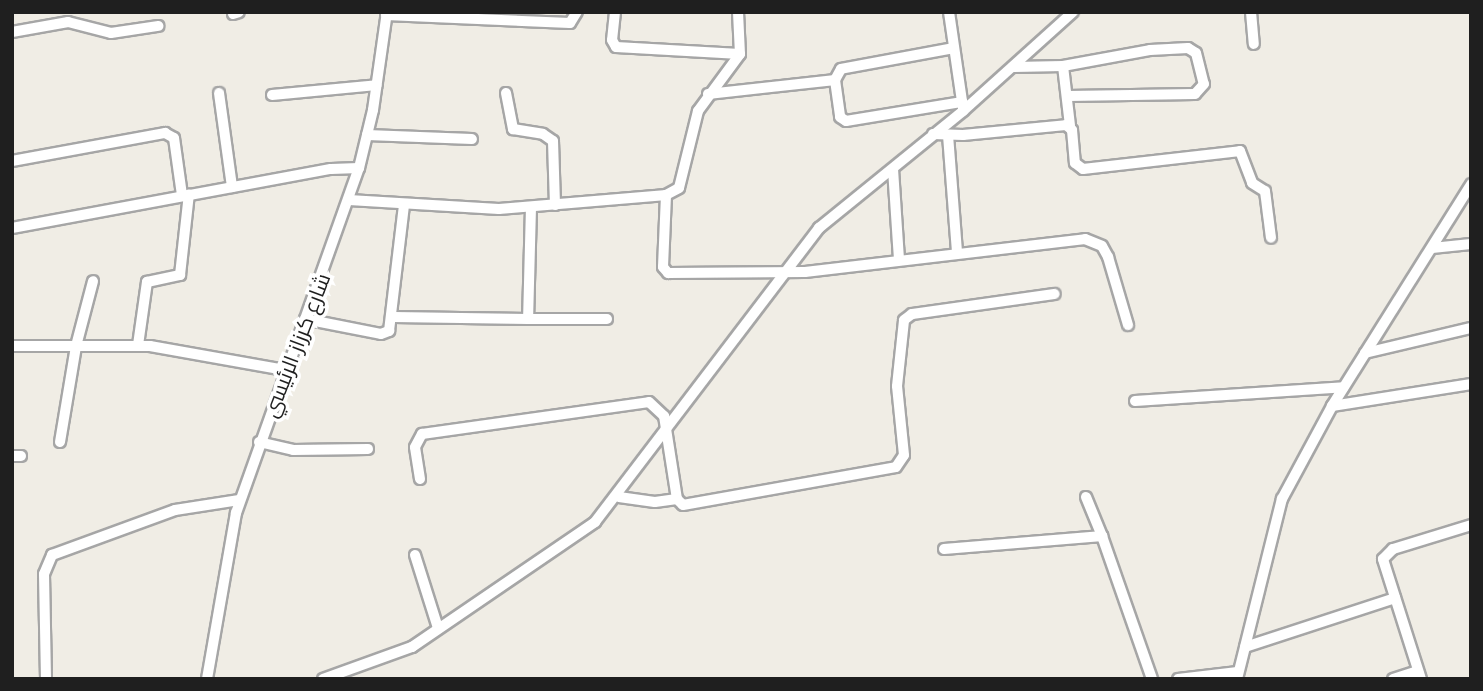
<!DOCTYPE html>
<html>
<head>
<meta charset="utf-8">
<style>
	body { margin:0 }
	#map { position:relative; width:1483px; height:691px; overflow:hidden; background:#f0ede5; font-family:Quicksand,Cairo,sans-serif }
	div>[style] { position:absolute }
	.roads { filter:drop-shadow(2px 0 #a6a6a6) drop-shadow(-2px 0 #a6a6a6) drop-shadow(0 2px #a6a6a6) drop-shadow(0 -2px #a6a6a6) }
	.minor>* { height:10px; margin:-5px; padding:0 5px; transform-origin:5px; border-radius:5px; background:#fff }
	span { translate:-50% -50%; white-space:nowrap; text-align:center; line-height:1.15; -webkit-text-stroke:7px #fff; paint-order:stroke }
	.street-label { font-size:21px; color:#1f1f1f }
	.frame { position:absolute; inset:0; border:14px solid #1f1f1f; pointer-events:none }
</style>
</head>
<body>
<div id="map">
	<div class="roads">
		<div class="minor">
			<div style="left:615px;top:12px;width:28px;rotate:96deg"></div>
			<div style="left:612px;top:40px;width:8px;rotate:60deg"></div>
			<div style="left:616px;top:47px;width:124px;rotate:3.2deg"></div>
			<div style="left:738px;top:12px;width:42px;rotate:87.3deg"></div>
			<div style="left:740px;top:54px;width:71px;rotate:126.4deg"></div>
			<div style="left:698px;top:111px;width:79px;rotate:103.9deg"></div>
			<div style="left:679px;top:188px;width:15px;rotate:152deg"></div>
			<div style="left:666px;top:195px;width:72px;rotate:92.4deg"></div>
			<div style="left:663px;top:267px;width:8px;rotate:50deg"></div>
			<div style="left:668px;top:273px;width:137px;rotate:-0.4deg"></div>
			<div style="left:805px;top:272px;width:282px;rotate:-6.7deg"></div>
			<div style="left:1085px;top:239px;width:18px;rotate:22deg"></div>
			<div style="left:1102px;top:246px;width:13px;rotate:61deg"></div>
			<div style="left:1108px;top:257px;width:71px;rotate:73.6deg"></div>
			<div style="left:949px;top:12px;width:97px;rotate:81.7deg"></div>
			<div style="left:1251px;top:12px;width:32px;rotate:85deg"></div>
			<div style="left:233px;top:14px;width:6px;rotate:-18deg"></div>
			<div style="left:386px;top:15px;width:184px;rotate:2.5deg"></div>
			<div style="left:570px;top:23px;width:13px;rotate:-58deg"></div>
			<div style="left:12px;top:32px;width:57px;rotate:-10.1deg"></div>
			<div style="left:68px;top:22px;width:44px;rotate:14.3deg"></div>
			<div style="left:111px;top:33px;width:48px;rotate:-8.5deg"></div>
			<div style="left:954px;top:48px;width:115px;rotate:169.5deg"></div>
			<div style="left:841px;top:69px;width:13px;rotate:119deg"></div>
			<div style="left:835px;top:80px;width:37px;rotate:82deg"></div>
			<div style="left:840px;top:117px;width:7px;rotate:34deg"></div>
			<div style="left:846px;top:121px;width:118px;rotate:-9.3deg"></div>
			<div style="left:1063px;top:66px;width:88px;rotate:-10.4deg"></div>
			<div style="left:1150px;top:50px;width:38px;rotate:-3deg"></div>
			<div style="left:1188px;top:48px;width:9px;rotate:32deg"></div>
			<div style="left:1196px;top:53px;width:32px;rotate:76deg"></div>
			<div style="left:1204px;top:84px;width:13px;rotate:132deg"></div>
			<div style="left:1195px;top:94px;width:127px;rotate:179.1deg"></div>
			<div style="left:1014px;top:67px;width:49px;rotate:-1.2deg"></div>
			<div style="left:1063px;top:66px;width:60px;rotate:83.3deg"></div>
			<div style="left:219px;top:93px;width:95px;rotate:82.1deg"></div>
			<div style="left:506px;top:93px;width:37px;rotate:79deg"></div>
			<div style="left:513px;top:129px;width:30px;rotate:9deg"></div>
			<div style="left:543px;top:134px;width:12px;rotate:35deg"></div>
			<div style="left:553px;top:141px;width:64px;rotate:88.2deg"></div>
			<div style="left:708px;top:94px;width:128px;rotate:-6.3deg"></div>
			<div style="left:272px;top:95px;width:105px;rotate:-5.4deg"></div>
			<div style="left:933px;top:134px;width:30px;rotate:2deg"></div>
			<div style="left:963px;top:135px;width:103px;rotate:-5.5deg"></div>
			<div style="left:1066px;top:125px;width:8px;rotate:40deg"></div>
			<div style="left:1072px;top:130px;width:33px;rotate:85deg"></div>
			<div style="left:1075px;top:163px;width:10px;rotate:37deg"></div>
			<div style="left:1083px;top:169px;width:158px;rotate:-6.5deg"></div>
			<div style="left:1240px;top:151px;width:34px;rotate:69deg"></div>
			<div style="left:1252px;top:183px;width:15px;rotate:32deg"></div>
			<div style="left:1265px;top:191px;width:47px;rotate:82.7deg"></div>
			<div style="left:367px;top:135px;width:105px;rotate:2.2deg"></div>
			<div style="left:948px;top:135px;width:117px;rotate:85.6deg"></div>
			<div style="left:12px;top:161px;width:156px;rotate:-10.4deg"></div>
			<div style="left:165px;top:133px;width:10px;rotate:29deg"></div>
			<div style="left:174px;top:138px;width:58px;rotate:82deg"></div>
			<div style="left:893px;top:169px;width:91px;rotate:86.2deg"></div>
			<div style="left:349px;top:200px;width:150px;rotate:3.4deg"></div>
			<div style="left:499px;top:209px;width:168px;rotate:-4.8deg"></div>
			<div style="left:531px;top:207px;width:112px;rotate:91.5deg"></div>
			<div style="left:528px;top:319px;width:79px"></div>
			<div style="left:12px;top:228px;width:324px;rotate:-10.5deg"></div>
			<div style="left:331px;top:169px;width:28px;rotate:-2deg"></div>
			<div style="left:1432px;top:248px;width:39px;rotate:-6deg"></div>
			<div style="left:394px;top:317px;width:134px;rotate:0.9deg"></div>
			<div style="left:305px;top:319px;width:77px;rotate:11.2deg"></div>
			<div style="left:381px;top:334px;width:9px;rotate:-21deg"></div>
			<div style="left:389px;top:331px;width:127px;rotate:-83.2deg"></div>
			<div style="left:138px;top:345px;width:64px;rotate:-81.9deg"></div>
			<div style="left:147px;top:282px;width:34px;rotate:-12deg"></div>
			<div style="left:180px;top:275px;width:81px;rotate:-83.7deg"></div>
			<div style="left:12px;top:346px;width:138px"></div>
			<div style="left:150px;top:346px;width:137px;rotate:10.1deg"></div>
			<div style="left:1365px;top:353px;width:109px;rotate:-13.3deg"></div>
			<div style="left:1135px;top:401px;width:209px;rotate:-3.8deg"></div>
			<div style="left:1332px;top:406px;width:141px;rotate:-9deg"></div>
			<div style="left:60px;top:442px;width:97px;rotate:-80.5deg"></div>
			<div style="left:76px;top:346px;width:67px;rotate:-75.3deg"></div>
			<div style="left:259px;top:442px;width:35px;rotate:13deg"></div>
			<div style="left:293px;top:450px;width:75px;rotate:-0.8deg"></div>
			<div style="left:12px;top:456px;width:9px"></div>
			<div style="left:420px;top:479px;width:32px;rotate:-99deg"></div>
			<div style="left:415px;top:447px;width:15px;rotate:-62deg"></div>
			<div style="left:422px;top:434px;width:229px;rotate:-8deg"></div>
			<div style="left:649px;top:402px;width:21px;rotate:43deg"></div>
			<div style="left:664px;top:416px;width:84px;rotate:81.1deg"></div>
			<div style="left:677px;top:499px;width:8px;rotate:45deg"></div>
			<div style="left:683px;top:505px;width:216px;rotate:-10.1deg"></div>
			<div style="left:896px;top:467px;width:14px;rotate:-56deg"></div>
			<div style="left:904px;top:455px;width:69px;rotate:-95.8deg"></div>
			<div style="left:897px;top:386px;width:66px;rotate:-83.9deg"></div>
			<div style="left:904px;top:320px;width:10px;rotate:-37deg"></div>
			<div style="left:912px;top:314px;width:144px;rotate:-8deg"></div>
			<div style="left:619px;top:497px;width:36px;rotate:8deg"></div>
			<div style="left:655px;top:502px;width:22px;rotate:-8deg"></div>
			<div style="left:1086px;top:497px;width:42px;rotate:67.7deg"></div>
			<div style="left:944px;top:549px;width:159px;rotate:-4.7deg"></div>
			<div style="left:1102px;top:536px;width:151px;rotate:70.7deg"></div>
			<div style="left:415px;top:555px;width:77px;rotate:72.5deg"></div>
			<div style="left:1245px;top:647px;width:158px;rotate:-18.1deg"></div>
			<div style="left:46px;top:679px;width:105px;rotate:-91.1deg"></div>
			<div style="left:44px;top:574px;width:21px;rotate:-67deg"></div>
			<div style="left:52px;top:555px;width:131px;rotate:-20.1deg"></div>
			<div style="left:175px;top:510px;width:65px;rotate:-8.9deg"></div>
			<div style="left:207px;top:679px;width:169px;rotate:-80.1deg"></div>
			<div style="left:236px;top:513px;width:366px;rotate:-70.4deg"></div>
			<div style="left:359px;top:168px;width:60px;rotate:-76.4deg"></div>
			<div style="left:373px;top:110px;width:99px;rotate:-81.9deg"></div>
			<div style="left:323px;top:679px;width:95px;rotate:-19.8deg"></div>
			<div style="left:412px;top:647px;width:222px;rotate:-34.3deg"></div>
			<div style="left:595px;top:522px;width:370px;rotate:-52.7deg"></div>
			<div style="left:819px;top:228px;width:186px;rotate:-39.1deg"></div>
			<div style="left:963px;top:111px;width:148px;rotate:-42deg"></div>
			<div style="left:1178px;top:679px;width:60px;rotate:-6.7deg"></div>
			<div style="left:1237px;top:679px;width:186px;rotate:-76deg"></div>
			<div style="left:1282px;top:499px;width:106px;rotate:-61.7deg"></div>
			<div style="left:1332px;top:406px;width:262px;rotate:-57.9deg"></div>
			<div style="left:1393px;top:679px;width:26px;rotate:-18deg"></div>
			<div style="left:1421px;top:679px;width:126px;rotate:-107.6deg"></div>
			<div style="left:1383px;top:559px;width:14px;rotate:-45deg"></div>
			<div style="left:1393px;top:549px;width:82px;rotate:-17.1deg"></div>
		</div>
	</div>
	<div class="street-label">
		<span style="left:296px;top:345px;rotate:-69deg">شارع كرزاز الرئيسي</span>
	</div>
	<div class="frame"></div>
</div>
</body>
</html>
